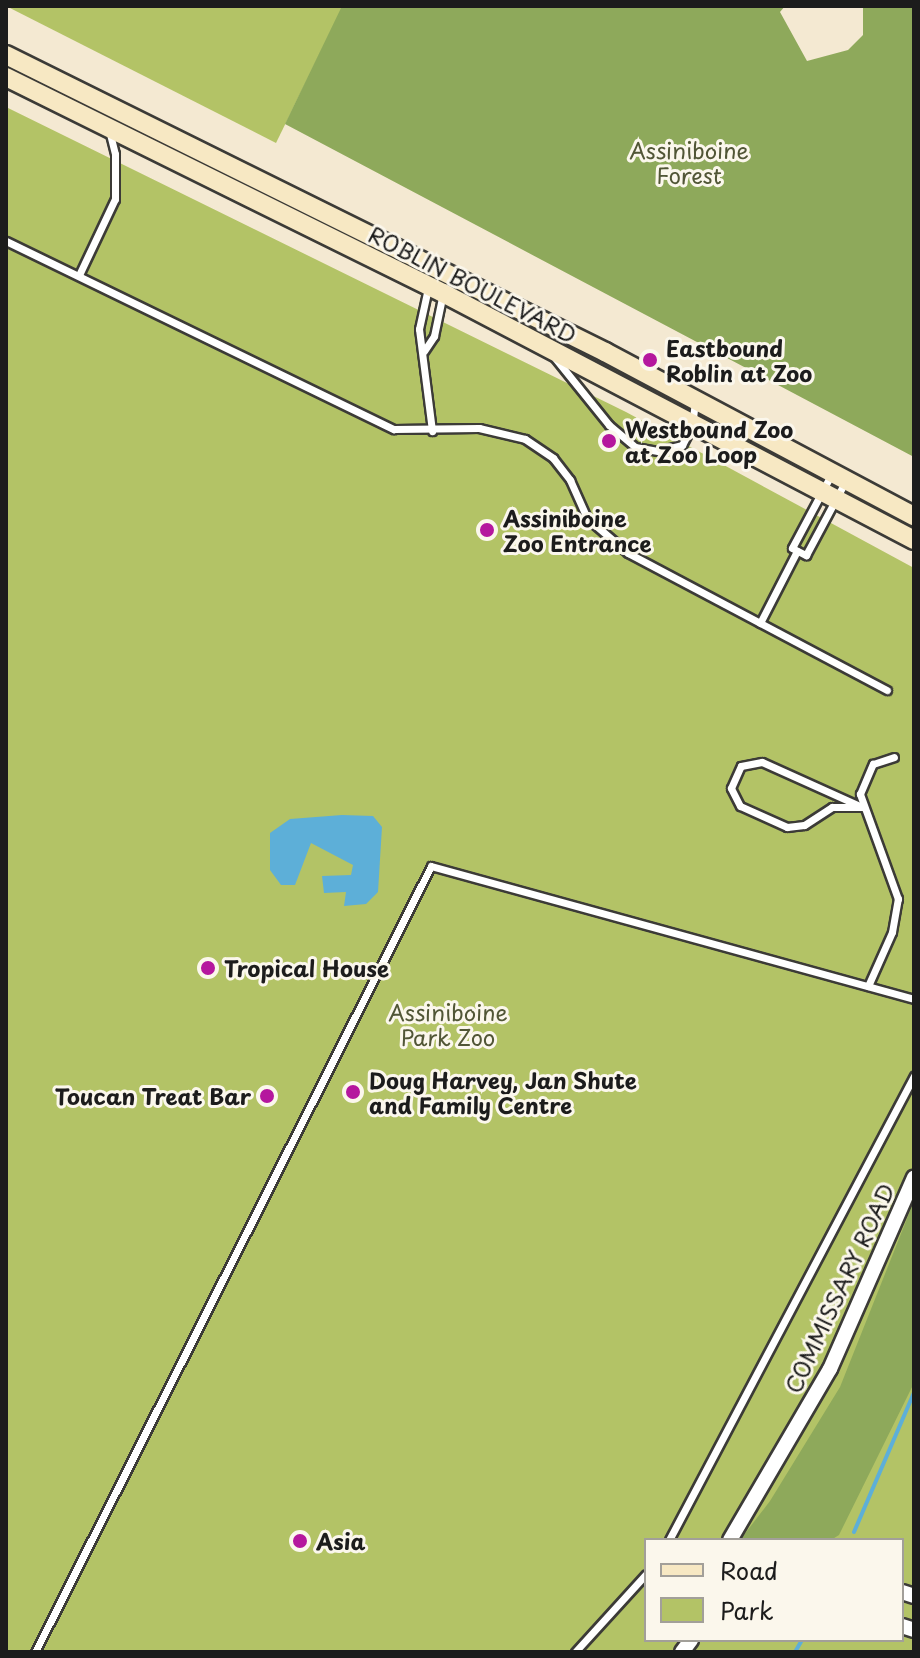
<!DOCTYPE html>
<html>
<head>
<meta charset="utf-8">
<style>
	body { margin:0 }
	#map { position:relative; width:920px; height:1658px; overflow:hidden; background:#f4e9d2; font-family:"Playpen Sans",sans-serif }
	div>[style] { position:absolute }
	.green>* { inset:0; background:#b3c366 }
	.forest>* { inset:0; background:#8ea95b }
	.water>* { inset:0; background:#5dafd8 }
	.stream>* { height:4px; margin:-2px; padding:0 2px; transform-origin:2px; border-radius:2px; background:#5dafd8 }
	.roads { filter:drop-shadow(2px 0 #3c3b37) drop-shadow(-2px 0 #3c3b37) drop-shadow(0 2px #3c3b37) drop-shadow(0 -2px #3c3b37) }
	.service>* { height:7px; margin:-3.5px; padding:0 3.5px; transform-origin:3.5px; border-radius:3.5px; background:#fff }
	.minor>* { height:14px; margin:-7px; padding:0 7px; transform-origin:7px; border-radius:7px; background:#fff }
	.secondary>* { height:18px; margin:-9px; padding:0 9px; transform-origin:9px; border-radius:9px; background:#f7e8c3 }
	.dots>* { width:22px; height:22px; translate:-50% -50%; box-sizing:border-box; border:4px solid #fbf7ec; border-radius:50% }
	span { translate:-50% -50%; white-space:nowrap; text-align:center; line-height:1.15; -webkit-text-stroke:6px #fbf7ec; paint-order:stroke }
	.park-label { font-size:22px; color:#515636 }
	.street-label { font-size:22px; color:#1c1c1c }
	.poi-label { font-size:22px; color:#1c1c1c; font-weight:700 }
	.left { translate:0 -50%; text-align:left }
	.right { translate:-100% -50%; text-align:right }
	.frame { position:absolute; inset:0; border:8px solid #1c1c1c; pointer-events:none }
	.legend { position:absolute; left:644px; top:1538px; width:260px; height:104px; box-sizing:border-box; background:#fbf7ec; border:2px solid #a29f99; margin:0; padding:10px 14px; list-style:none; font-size:24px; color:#1c1c1c }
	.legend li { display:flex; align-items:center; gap:16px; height:40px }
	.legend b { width:40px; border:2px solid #a29f99 }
</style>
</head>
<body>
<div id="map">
	<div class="green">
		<div style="clip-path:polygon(6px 6px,343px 6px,276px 143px)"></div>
		<div style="clip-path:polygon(evenodd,6px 107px,626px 412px,914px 568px,914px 1652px,6px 1652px,6px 107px,646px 1540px,902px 1540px,902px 1640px,646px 1640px,646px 1540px)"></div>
	</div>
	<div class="forest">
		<div style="clip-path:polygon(342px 6px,785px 6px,780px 12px,807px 61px,848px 50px,863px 35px,863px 6px,914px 6px,914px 457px,285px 124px)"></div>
		<div style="clip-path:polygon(914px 1201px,914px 1383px,839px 1535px,831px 1540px,740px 1540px,770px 1501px,840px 1387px)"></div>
	</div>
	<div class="water">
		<div style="clip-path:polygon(342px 815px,373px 816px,382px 827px,378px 892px,366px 904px,344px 906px,346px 892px,324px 893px,322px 876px,351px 875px,353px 865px,311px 843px,295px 885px,281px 885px,270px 870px,270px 833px,290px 819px)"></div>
	</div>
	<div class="stream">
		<div style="left:854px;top:1532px;width:151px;rotate:-66.7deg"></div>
		<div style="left:795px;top:1652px;width:14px;rotate:-60deg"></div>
	</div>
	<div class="roads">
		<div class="service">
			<div style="left:6px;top:241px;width:431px;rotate:25.9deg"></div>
			<div style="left:394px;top:429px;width:85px;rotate:-0.7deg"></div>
			<div style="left:479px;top:428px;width:47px;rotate:13.4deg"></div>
			<div style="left:525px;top:439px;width:34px;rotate:34deg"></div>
			<div style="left:553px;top:458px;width:28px;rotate:52deg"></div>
			<div style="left:570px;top:480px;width:42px;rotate:65.9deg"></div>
			<div style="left:587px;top:518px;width:54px;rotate:40.5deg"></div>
			<div style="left:628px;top:553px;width:293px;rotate:27.9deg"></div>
			<div style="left:79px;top:275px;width:84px;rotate:-64.7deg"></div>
			<div style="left:115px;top:199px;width:45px;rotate:-90deg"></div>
			<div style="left:115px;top:154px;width:25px;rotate:-104deg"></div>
			<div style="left:428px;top:288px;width:42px;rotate:102.4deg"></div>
			<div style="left:419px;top:329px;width:103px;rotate:82.7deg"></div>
			<div style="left:424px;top:351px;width:18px;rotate:-56deg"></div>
			<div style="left:434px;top:336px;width:44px;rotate:-78.2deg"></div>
			<div style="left:555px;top:358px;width:86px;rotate:51.1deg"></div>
			<div style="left:609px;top:425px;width:34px;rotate:40deg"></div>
			<div style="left:635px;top:447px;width:23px;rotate:10deg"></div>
			<div style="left:658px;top:451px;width:25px;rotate:-14deg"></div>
			<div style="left:682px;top:445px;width:21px;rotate:-62deg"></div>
			<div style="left:692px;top:426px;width:24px;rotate:-83deg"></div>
			<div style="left:832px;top:473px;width:85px;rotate:118.1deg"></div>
			<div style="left:792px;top:548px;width:16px;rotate:27deg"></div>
			<div style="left:806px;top:555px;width:83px;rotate:-61.9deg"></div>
			<div style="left:760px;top:623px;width:81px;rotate:-62.8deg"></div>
			<div style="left:762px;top:762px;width:110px;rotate:24.2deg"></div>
			<div style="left:862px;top:807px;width:30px;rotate:180deg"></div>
			<div style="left:832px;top:807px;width:33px;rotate:147deg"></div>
			<div style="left:804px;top:825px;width:17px;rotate:173deg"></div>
			<div style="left:787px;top:827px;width:51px;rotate:-155.9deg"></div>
			<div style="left:740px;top:806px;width:20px;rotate:-117deg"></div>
			<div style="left:731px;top:788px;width:24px;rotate:-66deg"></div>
			<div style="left:741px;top:766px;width:21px;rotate:-11deg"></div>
			<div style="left:868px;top:986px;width:59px;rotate:-66deg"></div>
			<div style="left:892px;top:932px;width:34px;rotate:-80deg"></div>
			<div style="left:898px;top:899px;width:112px;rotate:-109.9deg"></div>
			<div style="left:860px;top:794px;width:33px;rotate:-67deg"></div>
			<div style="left:873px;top:764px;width:22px;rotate:-18deg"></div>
			<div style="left:669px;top:1540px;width:525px;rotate:-62.17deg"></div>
			<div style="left:35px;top:1652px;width:880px;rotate:-63.26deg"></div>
			<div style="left:431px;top:866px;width:501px;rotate:15.4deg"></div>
			<div style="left:575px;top:1652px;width:105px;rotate:-47.7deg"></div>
		</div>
		<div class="minor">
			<div style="left:730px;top:1540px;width:198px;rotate:-59.7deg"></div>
			<div style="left:830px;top:1369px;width:209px;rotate:-66.3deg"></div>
			<div style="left:902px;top:1592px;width:13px;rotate:18deg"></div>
			<div style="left:902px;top:1626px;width:13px;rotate:18deg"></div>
			<div style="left:682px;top:1652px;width:15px;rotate:-53deg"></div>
		</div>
		<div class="secondary">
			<div style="left:6px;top:55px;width:669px;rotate:26.37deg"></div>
			<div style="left:605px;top:352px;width:350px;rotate:28deg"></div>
			<div style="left:6px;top:77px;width:487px;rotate:26.3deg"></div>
			<div style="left:443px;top:293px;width:532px;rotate:27.67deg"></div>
		</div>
	</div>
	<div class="dots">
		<div style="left:650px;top:360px;background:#b5179e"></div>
		<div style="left:609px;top:441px;background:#b5179e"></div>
		<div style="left:487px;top:530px;background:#b5179e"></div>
		<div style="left:208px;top:968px;background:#b5179e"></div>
		<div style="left:353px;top:1092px;background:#b5179e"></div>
		<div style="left:267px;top:1096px;background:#b5179e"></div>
		<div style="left:300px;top:1541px;background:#b5179e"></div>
	</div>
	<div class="park-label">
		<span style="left:689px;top:162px">Assiniboine<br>Forest</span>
		<span style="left:448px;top:1024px">Assiniboine<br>Park Zoo</span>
	</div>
	<div class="street-label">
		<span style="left:473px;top:284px;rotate:27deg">ROBLIN BOULEVARD</span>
		<span style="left:839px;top:1288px;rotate:-65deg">COMMISSARY ROAD</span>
	</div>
	<div class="poi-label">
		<span class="left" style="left:666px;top:360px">Eastbound<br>Roblin at Zoo</span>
		<span class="left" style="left:625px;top:441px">Westbound Zoo<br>at Zoo Loop</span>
		<span class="left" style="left:503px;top:530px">Assiniboine<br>Zoo Entrance</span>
		<span class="left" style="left:224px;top:968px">Tropical House</span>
		<span class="left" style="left:369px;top:1092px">Doug Harvey, Jan Shute<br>and Family Centre</span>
		<span class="right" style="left:251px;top:1096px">Toucan Treat Bar</span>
		<span class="left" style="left:316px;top:1541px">Asia</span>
	</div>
	<div class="frame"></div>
	<ul class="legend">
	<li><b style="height:10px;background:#f7e8c3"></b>Road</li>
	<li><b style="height:22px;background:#b3c366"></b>Park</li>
	</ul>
</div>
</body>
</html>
